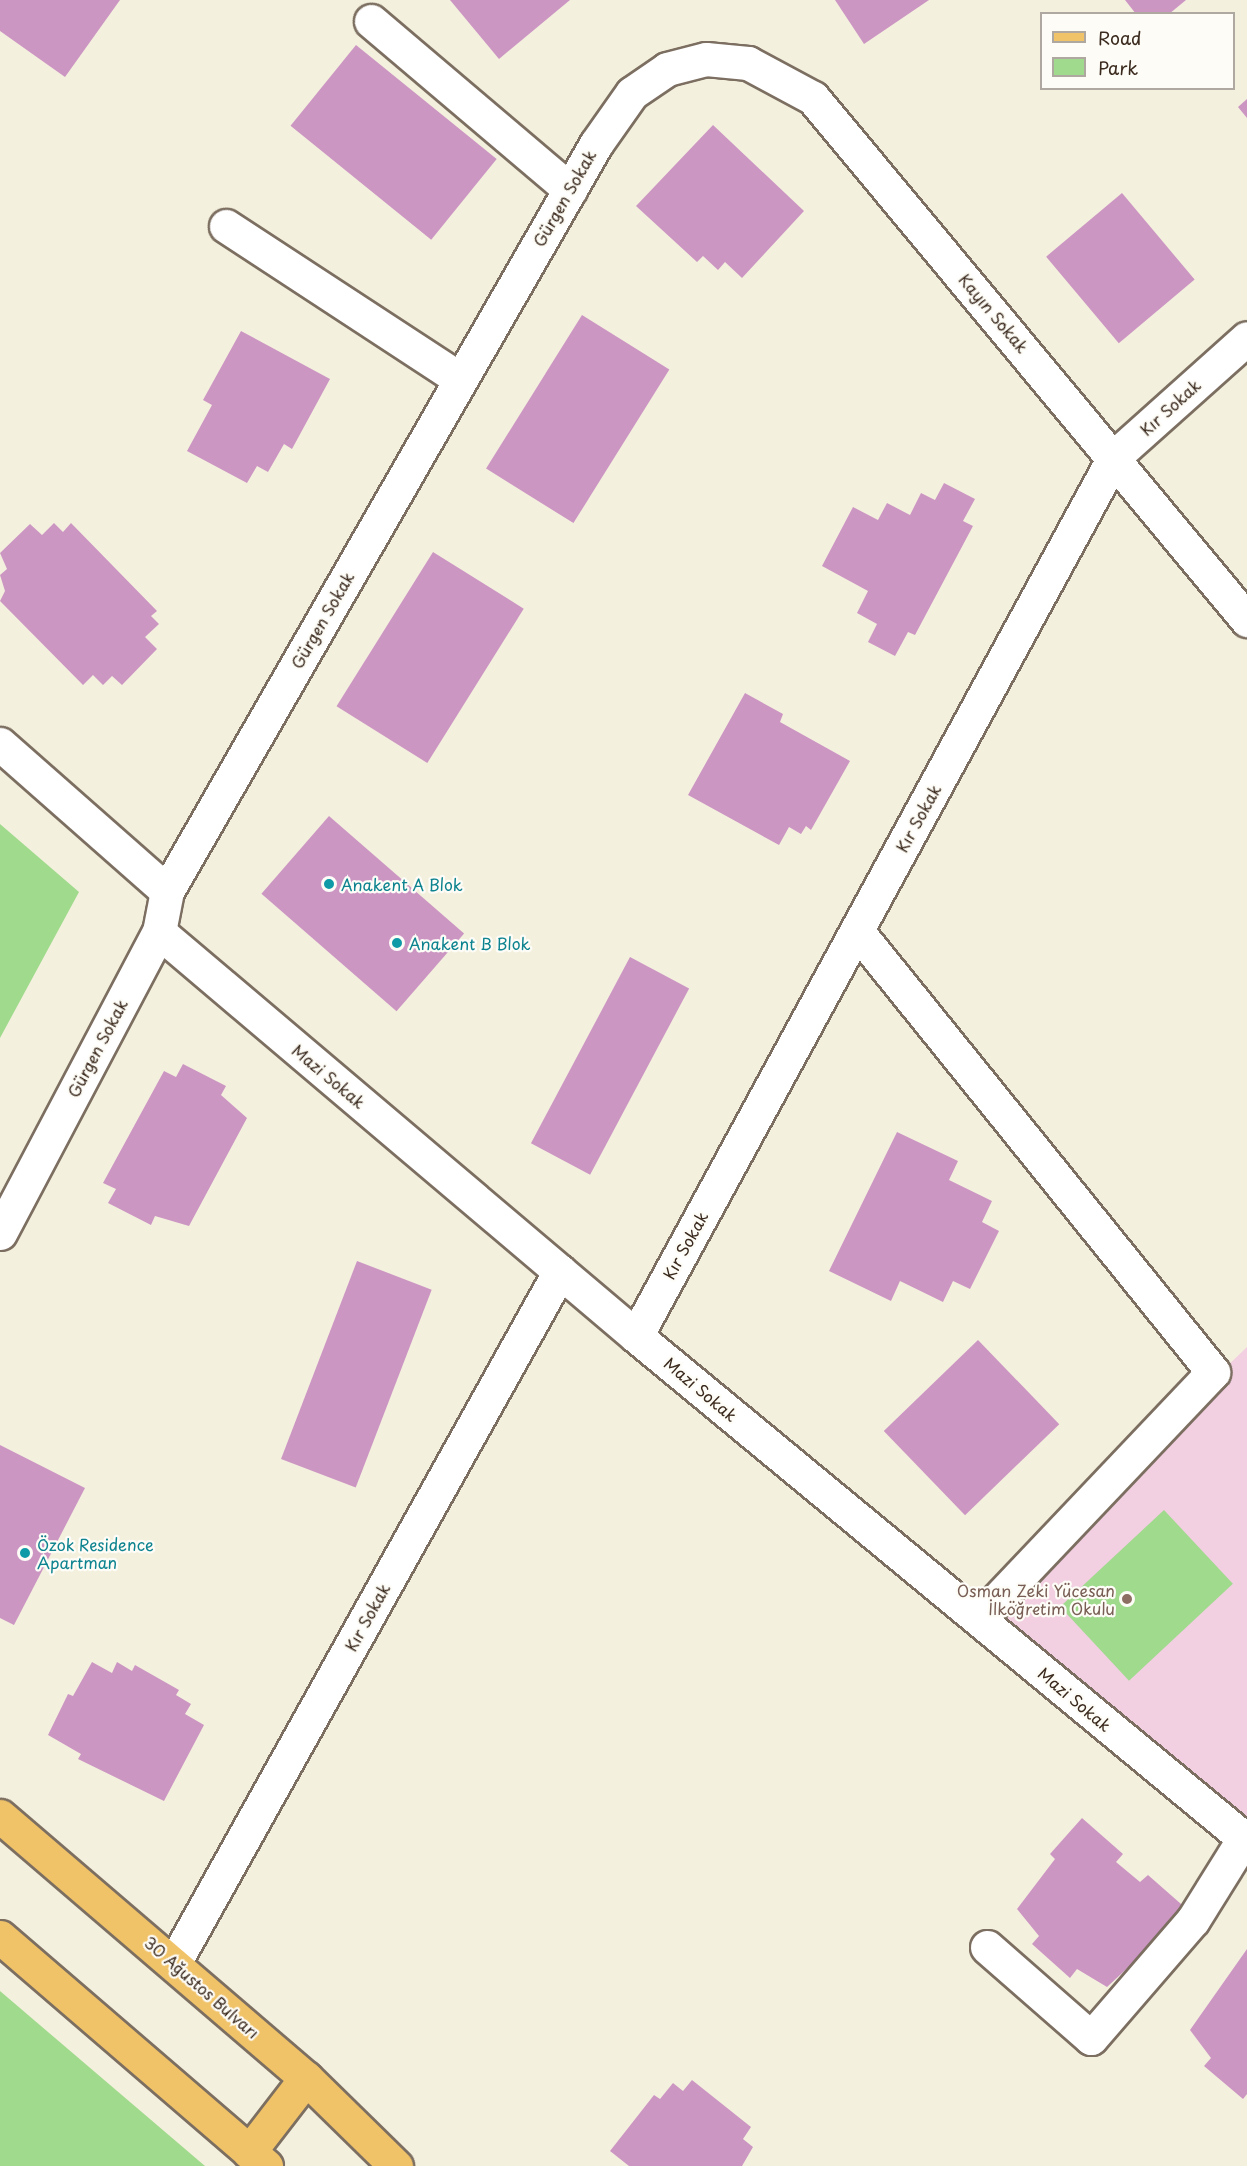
<!DOCTYPE html>
<html>
<head>
<meta charset="utf-8">
<style>
	body { margin:0 }
	#map { position:relative; width:1247px; height:2166px; overflow:hidden; background:#f4f0de; font-family:"Playpen Sans",sans-serif }
	div>[style] { position:absolute }
	.built>* { inset:0; background:#f2cfe1 }
	.green>* { inset:0; background:#a0da8d; transform-origin:0 0 }
	.building>* { inset:0; background:#cc96c3; transform-origin:0 0 }
	.roads { filter:drop-shadow(2px 0 #7c6f61) drop-shadow(-2px 0 #7c6f61) drop-shadow(0 2px #7c6f61) drop-shadow(0 -2px #7c6f61) }
	.minor>* { height:33px; margin:-16.5px; padding:0 16.5px; transform-origin:16.5px; border-radius:16.5px; background:#fff }
	.major>* { height:33px; margin:-16.5px; padding:0 16.5px; transform-origin:16.5px; border-radius:16.5px; background:#f1c369 }
	.dots>* { width:16px; height:16px; translate:-50% -50%; box-sizing:border-box; border:3px solid #fdfcf7; border-radius:50% }
	span { translate:-50% -50%; white-space:nowrap; text-align:center; line-height:1.15; -webkit-text-stroke:4.5px #fdfcf7; paint-order:stroke }
	.street-label { font-size:16px; color:#3b2a1e }
	.culture-label { font-size:16px; color:#0d838f }
	.left { translate:0 -50%; text-align:left }
	.education-label { font-size:16px; color:#785e54 }
	.right { translate:-100% -50%; text-align:right }
	.legend { position:absolute; left:1040px; top:12px; width:195px; height:78px; box-sizing:border-box; background:#fdfcf7; border:2px solid #afa8a0; margin:0; padding:8px 10px; list-style:none; font-size:18px; color:#3b2a1e }
	.legend li { display:flex; align-items:center; gap:12px; height:30px }
	.legend b { width:30px; border:2px solid #afa8a0 }
</style>
</head>
<body>
<div id="map">
	<div class="built">
		<div style="clip-path:polygon(1247px 1347px,1247px 1824px,998px 1628px,1015px 1570px)"></div>
	</div>
	<div class="green">
		<div style="clip-path:polygon(0 824px,79px 892px,0 1038px)"></div>
		<div style="left:1164px;top:1510px;width:101px;height:142px;rotate:47deg"></div>
		<div style="clip-path:polygon(0 1991px,205px 2166px,0 2166px)"></div>
	</div>
	<div class="building">
		<div style="clip-path:polygon(0 0,120px 0,65px 77px,0 31px)"></div>
		<div style="clip-path:polygon(450px 0,570px 0,499px 59px)"></div>
		<div style="clip-path:polygon(835px 0,929px 0,864px 44px)"></div>
		<div style="clip-path:polygon(1125px 0,1186px 0,1169px 14px,1136px 14px)"></div>
		<div style="left:356px;top:45px;width:181px;height:104px;rotate:39deg"></div>
		<div style="clip-path:polygon(1247px 99px,1247px 118px,1238px 107px)"></div>
		<div style="clip-path:polygon(713px 125px,804px 211px,742px 278px,725px 262px,718px 270px,703px 256px,697px 262px,636px 206px)"></div>
		<div style="left:1122px;top:193px;width:113px;height:99px;rotate:50deg"></div>
		<div style="left:582px;top:315px;width:103px;height:181px;rotate:32deg"></div>
		<div style="clip-path:polygon(241px 331px,330px 379px,292px 449px,284px 444px,268px 472px,257px 466px,247px 483px,187px 451px,212px 405px,203px 400px)"></div>
		<div style="clip-path:polygon(944px 483px,975px 499px,963px 521px,973px 526px,915px 635px,908px 632px,895px 656px,868px 642px,877px 624px,857px 613px,868px 591px,822px 566px,853px 507px,878px 520px,887px 503px,910px 515px,921px 493px,935px 500px)"></div>
		<div style="clip-path:polygon(54px 523px,63px 532px,71px 523px,157px 611px,151px 616px,159px 624px,145px 637px,157px 649px,122px 685px,112px 676px,103px 685px,93px 675px,83px 685px,0 601px,5px 591px,0 575px,7px 569px,0 553px,30px 524px,42px 535px)"></div>
		<div style="left:433px;top:552px;width:107px;height:182px;rotate:32deg"></div>
		<div style="clip-path:polygon(745px 693px,783px 714px,780px 722px,850px 761px,811px 830px,806px 826px,801px 834px,789px 827px,779px 845px,688px 795px)"></div>
		<div style="left:329px;top:816px;width:179px;height:103px;rotate:41deg"></div>
		<div style="left:630px;top:957px;width:67px;height:211px;rotate:28deg"></div>
		<div style="clip-path:polygon(183px 1064px,226px 1086px,221px 1095px,247px 1118px,189px 1226px,155px 1216px,151px 1225px,108px 1203px,116px 1189px,103px 1183px,164px 1071px,176px 1077px)"></div>
		<div style="clip-path:polygon(897px 1132px,958px 1161px,949px 1180px,992px 1201px,982px 1222px,999px 1231px,970px 1289px,953px 1281px,943px 1302px,900px 1281px,891px 1301px,829px 1271px)"></div>
		<div style="left:357px;top:1261px;width:80px;height:212px;rotate:21deg"></div>
		<div style="left:978px;top:1340px;width:117px;height:131px;rotate:46deg"></div>
		<div style="clip-path:polygon(0 1445px,85px 1488px,14px 1625px,0 1618px)"></div>
		<div style="clip-path:polygon(92px 1662px,112px 1673px,117px 1662px,132px 1671px,135px 1665px,179px 1690px,176px 1695px,191px 1704px,185px 1714px,204px 1725px,164px 1801px,78px 1759px,81px 1754px,48px 1735px,68px 1694px,73px 1696px)"></div>
		<div style="clip-path:polygon(1082px 1818px,1123px 1854px,1116px 1862px,1140px 1882px,1148px 1875px,1189px 1911px,1107px 1987px,1077px 1969px,1070px 1978px,1032px 1944px,1039px 1936px,1017px 1909px,1055px 1859px,1050px 1854px)"></div>
		<div style="clip-path:polygon(1247px 1949px,1247px 2094px,1243px 2099px,1204px 2066px,1211px 2058px,1190px 2030px)"></div>
		<div style="clip-path:polygon(692px 2080px,751px 2127px,743px 2139px,753px 2147px,742px 2166px,629px 2166px,610px 2151px,654px 2095px,660px 2099px,673px 2083px,683px 2091px)"></div>
	</div>
	<div class="roads">
		<div class="minor">
			<div style="left:371px;top:21px;width:261px;rotate:40.3deg"></div>
			<div style="left:226px;top:226px;width:280px;rotate:33.2deg"></div>
			<div style="left:0;top:744px;width:222px;rotate:41.4deg"></div>
			<div style="left:857px;top:931px;width:567px;rotate:51.09deg"></div>
			<div style="left:1213px;top:1372px;width:340px;rotate:133.5deg"></div>
			<div style="left:159px;top:932px;width:625px;rotate:40.26deg"></div>
			<div style="left:636px;top:1336px;width:793px;rotate:39.57deg"></div>
			<div style="left:0;top:1233px;width:340px;rotate:-62.2deg"></div>
			<div style="left:159px;top:932px;width:42px;rotate:-79deg"></div>
			<div style="left:167px;top:891px;width:861px;rotate:-60.13deg"></div>
			<div style="left:596px;top:144px;width:62px;rotate:-54.8deg"></div>
			<div style="left:632px;top:93px;width:42px;rotate:-34.4deg"></div>
			<div style="left:667px;top:69px;width:40px;rotate:-14.4deg"></div>
			<div style="left:706px;top:59px;width:42px;rotate:5.4deg"></div>
			<div style="left:748px;top:63px;width:74px;rotate:28.3deg"></div>
			<div style="left:813px;top:98px;width:679px;rotate:50.26deg"></div>
			<div style="left:636px;top:1336px;width:1001px;rotate:-61.46deg"></div>
			<div style="left:1114px;top:457px;width:178px;rotate:-41.8deg"></div>
			<div style="left:987px;top:1947px;width:138px;rotate:41.2deg"></div>
			<div style="left:1091px;top:2038px;width:156px;rotate:-49.2deg"></div>
			<div style="left:1193px;top:1920px;width:97px;rotate:-58.1deg"></div>
			<div style="left:174px;top:1963px;width:792px;rotate:-60.85deg"></div>
		</div>
		<div class="major">
			<div style="left:0;top:1816px;width:403px;rotate:40.6deg"></div>
			<div style="left:306px;top:2078px;width:126px;rotate:44.4deg"></div>
			<div style="left:0;top:1937px;width:351px;rotate:40.7deg"></div>
			<div style="left:249px;top:2152px;width:93px;rotate:-52.4deg"></div>
		</div>
	</div>
	<div class="dots">
		<div style="left:329px;top:884px;background:#0f9aa8"></div>
		<div style="left:397px;top:943px;background:#0f9aa8"></div>
		<div style="left:25px;top:1553px;background:#0f9aa8"></div>
		<div style="left:1127px;top:1599px;background:#8d6e63"></div>
	</div>
	<div class="street-label">
		<span style="left:564px;top:198px;rotate:-60deg">Gürgen Sokak</span>
		<span style="left:994px;top:313px;rotate:50deg">Kayın Sokak</span>
		<span style="left:1170px;top:407px;rotate:-42deg">Kır Sokak</span>
		<span style="left:322px;top:620px;rotate:-60deg">Gürgen Sokak</span>
		<span style="left:918px;top:818px;rotate:-61deg">Kır Sokak</span>
		<span style="left:97px;top:1048px;rotate:-62deg">Gürgen Sokak</span>
		<span style="left:329px;top:1076px;rotate:40deg">Mazi Sokak</span>
		<span style="left:685px;top:1245px;rotate:-61deg">Kır Sokak</span>
		<span style="left:701px;top:1389px;rotate:40deg">Mazi Sokak</span>
		<span style="left:367px;top:1617px;rotate:-61deg">Kır Sokak</span>
		<span style="left:1075px;top:1699px;rotate:40deg">Mazi Sokak</span>
		<span style="left:202px;top:1987px;rotate:41deg">30 Ağustos Bulvarı</span>
	</div>
	<div class="culture-label">
		<span class="left" style="left:341px;top:884px">Anakent A Blok</span>
		<span class="left" style="left:409px;top:943px">Anakent B Blok</span>
		<span class="left" style="left:37px;top:1553px">Özok Residence<br>Apartman</span>
	</div>
	<div class="education-label">
		<span class="right" style="left:1115px;top:1599px">Osman Zeki Yücesan<br>İlköğretim Okulu</span>
	</div>
	<ul class="legend">
	<li><b style="height:8px;background:#f1c369"></b>Road</li>
	<li><b style="height:16px;background:#a0da8d"></b>Park</li>
	</ul>
</div>
</body>
</html>
